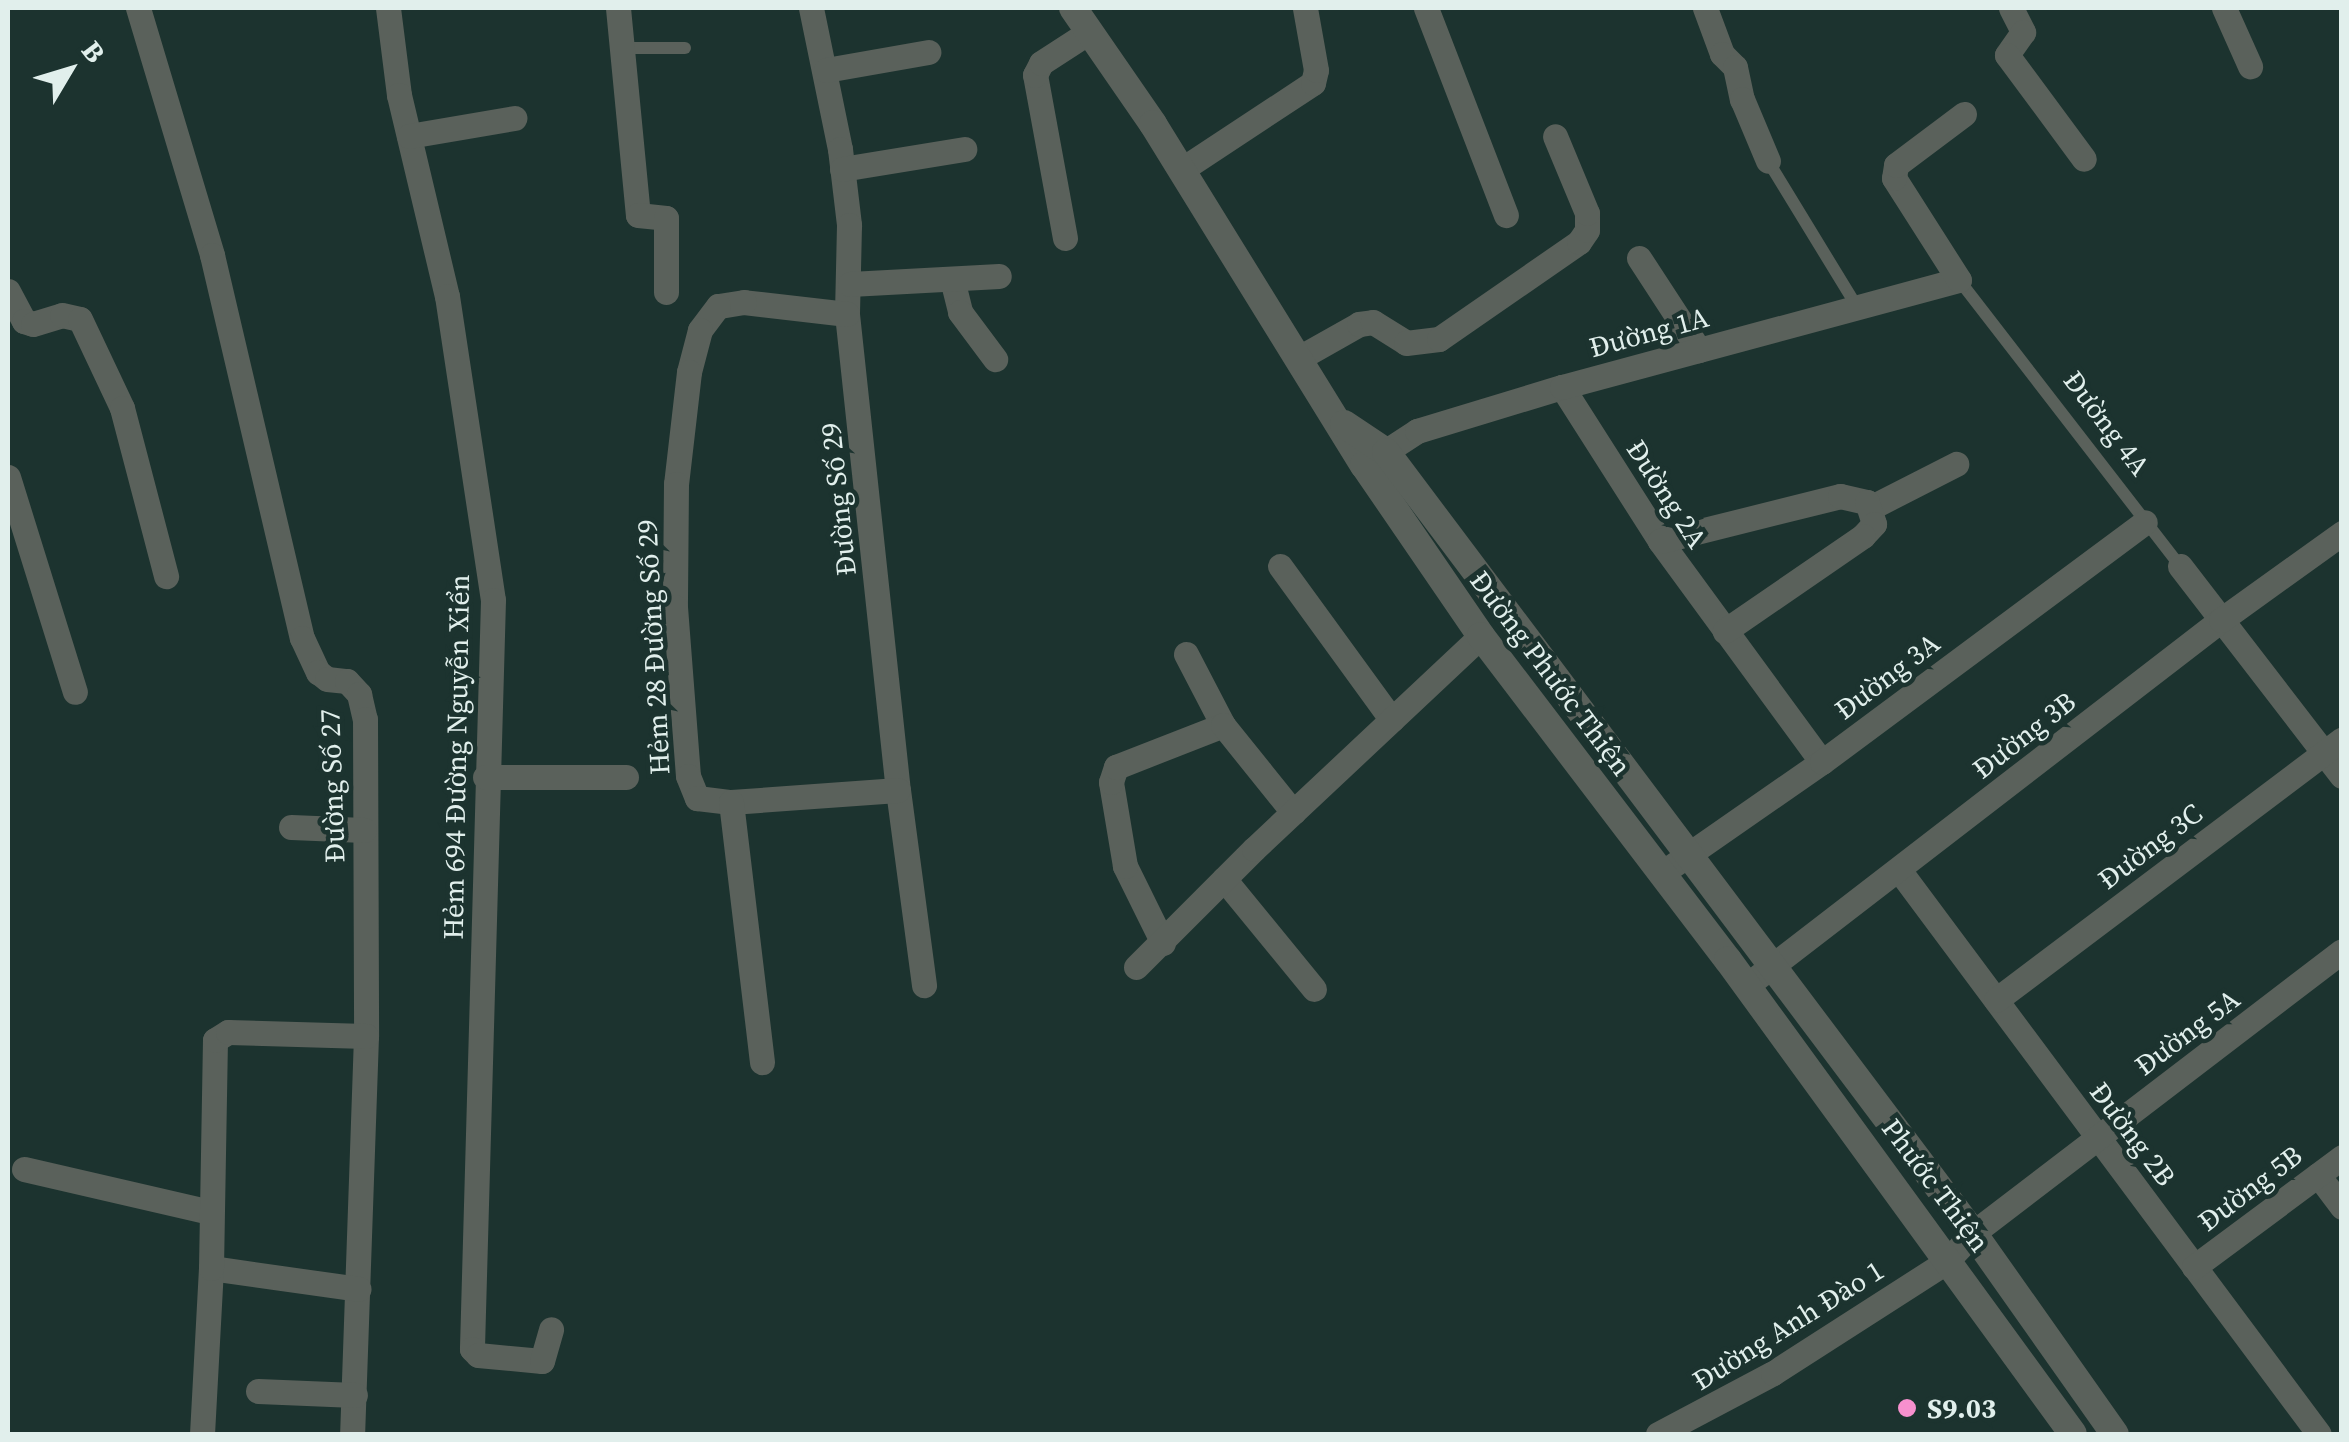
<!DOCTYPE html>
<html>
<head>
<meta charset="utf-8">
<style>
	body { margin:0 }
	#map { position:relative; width:2349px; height:1442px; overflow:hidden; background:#1c332f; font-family:"Source Serif 4",serif }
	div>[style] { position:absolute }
	.service>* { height:12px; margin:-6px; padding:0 6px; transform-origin:6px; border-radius:6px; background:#5a615b }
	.minor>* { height:25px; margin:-12.5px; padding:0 12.5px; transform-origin:12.5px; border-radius:12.5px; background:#5a615b }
	.tertiary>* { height:28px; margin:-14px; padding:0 14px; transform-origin:14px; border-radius:14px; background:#5a615b }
	.dots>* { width:28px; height:28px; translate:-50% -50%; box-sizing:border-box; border:5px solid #1c332f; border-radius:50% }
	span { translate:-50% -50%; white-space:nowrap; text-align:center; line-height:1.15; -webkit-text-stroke:9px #1c332f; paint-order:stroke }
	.street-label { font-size:28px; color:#e1efec }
	.poi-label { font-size:28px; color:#e1efec; font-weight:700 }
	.left { translate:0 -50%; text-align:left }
	.frame { position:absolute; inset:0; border:10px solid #e1efec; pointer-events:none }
	.north { position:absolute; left:20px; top:20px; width:100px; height:100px; -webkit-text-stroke:8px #1c332f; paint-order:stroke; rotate:52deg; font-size:28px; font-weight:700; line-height:40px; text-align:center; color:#e1efec }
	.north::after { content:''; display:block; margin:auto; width:35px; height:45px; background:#e1efec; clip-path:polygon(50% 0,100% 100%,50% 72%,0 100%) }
</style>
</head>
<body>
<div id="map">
	<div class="service">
		<div style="left:622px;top:48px;width:63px"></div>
		<div style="left:1768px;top:161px;width:171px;rotate:58.6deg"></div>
		<div style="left:1959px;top:280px;width:361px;rotate:52.3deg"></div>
	</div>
	<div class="minor">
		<div style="left:138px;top:8px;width:258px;rotate:73.3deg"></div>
		<div style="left:212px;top:255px;width:393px;rotate:76.8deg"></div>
		<div style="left:302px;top:638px;width:38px;rotate:65deg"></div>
		<div style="left:318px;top:672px;width:11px;rotate:38deg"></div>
		<div style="left:327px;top:679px;width:20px;rotate:6deg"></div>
		<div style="left:347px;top:681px;width:18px;rotate:47deg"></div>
		<div style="left:359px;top:694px;width:26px;rotate:77deg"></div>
		<div style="left:365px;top:719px;width:317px;rotate:89.8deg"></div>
		<div style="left:366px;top:1036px;width:398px;rotate:92deg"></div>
		<div style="left:388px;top:8px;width:88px;rotate:82.8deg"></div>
		<div style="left:399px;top:95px;width:207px;rotate:76.6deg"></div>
		<div style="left:447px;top:296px;width:307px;rotate:81.4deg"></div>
		<div style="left:493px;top:600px;width:749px;rotate:91.61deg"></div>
		<div style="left:472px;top:1349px;width:8px;rotate:45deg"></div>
		<div style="left:478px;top:1355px;width:64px;rotate:5.4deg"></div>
		<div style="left:542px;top:1361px;width:33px;rotate:-74deg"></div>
		<div style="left:618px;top:8px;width:208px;rotate:84.5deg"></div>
		<div style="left:638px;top:215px;width:28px;rotate:6deg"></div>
		<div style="left:666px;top:218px;width:74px;rotate:90deg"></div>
		<div style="left:811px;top:8px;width:144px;rotate:78.4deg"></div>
		<div style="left:840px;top:149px;width:77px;rotate:83.2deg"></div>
		<div style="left:849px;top:225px;width:89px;rotate:91.3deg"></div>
		<div style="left:847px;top:314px;width:479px;rotate:83.9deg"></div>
		<div style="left:898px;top:790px;width:197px;rotate:82.4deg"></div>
		<div style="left:1426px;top:8px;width:222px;rotate:68.9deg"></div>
		<div style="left:1705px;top:8px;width:49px;rotate:69.7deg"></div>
		<div style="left:1722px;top:54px;width:18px;rotate:45deg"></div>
		<div style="left:1735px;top:67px;width:33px;rotate:78deg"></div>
		<div style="left:1742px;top:99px;width:67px;rotate:67.2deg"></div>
		<div style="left:2011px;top:8px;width:27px;rotate:63deg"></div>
		<div style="left:2023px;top:32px;width:28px;rotate:125deg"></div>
		<div style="left:2007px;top:55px;width:129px;rotate:53.5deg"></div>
		<div style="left:2224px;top:8px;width:64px;rotate:65.9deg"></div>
		<div style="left:826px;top:70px;width:104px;rotate:-10deg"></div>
		<div style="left:409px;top:136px;width:107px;rotate:-9.7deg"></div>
		<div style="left:842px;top:169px;width:124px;rotate:-9.3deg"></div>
		<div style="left:1181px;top:170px;width:158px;rotate:-33.4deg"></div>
		<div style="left:1313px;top:83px;width:13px;rotate:-77deg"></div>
		<div style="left:1316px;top:70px;width:63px;rotate:-100.1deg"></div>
		<div style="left:1065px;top:238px;width:166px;rotate:-100.4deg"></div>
		<div style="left:1035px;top:75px;width:13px;rotate:-63deg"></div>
		<div style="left:1041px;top:63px;width:57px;rotate:-32.9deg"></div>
		<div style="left:1639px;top:258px;width:110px;rotate:56.9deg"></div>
		<div style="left:952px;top:279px;width:34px;rotate:76deg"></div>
		<div style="left:960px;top:312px;width:59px;rotate:53.3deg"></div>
		<div style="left:850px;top:284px;width:149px;rotate:-3.1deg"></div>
		<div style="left:8px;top:291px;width:34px;rotate:62deg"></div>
		<div style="left:24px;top:321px;width:9px;rotate:18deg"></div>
		<div style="left:33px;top:324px;width:30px;rotate:-17deg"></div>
		<div style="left:62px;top:315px;width:18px;rotate:13deg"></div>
		<div style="left:80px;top:319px;width:98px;rotate:64.7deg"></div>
		<div style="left:122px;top:408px;width:174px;rotate:75.3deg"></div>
		<div style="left:847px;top:314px;width:104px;rotate:-173.4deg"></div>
		<div style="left:744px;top:302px;width:26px;rotate:171deg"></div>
		<div style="left:718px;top:306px;width:30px;rotate:127deg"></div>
		<div style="left:700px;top:330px;width:43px;rotate:104.7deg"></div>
		<div style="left:689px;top:372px;width:113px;rotate:96.6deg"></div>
		<div style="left:676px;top:484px;width:123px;rotate:90.5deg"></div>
		<div style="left:675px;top:607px;width:169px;rotate:85.6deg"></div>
		<div style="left:688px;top:776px;width:24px;rotate:68deg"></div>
		<div style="left:697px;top:798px;width:34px;rotate:7deg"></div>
		<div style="left:731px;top:802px;width:167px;rotate:-4.1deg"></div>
		<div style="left:1299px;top:358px;width:69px;rotate:-29.5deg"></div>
		<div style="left:1359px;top:324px;width:14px;rotate:-8deg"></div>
		<div style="left:1373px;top:322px;width:39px;rotate:32deg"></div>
		<div style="left:1406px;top:343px;width:33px;rotate:-7deg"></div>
		<div style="left:1439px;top:339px;width:170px;rotate:-34.7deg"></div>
		<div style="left:1579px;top:242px;width:14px;rotate:-56deg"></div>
		<div style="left:1587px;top:230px;width:17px;rotate:-90deg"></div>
		<div style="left:1587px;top:213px;width:83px;rotate:-112.6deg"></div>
		<div style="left:1562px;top:387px;width:183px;rotate:57.5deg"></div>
		<div style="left:1660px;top:541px;width:274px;rotate:53.8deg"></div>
		<div style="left:1368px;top:463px;width:59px;rotate:-33.1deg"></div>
		<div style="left:1417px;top:431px;width:152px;rotate:-16.9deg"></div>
		<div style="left:1562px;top:387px;width:411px;rotate:-15.1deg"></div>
		<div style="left:1959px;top:280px;width:121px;rotate:-122.5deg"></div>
		<div style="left:1894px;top:178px;width:13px;rotate:-81deg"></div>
		<div style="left:1896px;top:165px;width:85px;rotate:-36.9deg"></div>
		<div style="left:8px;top:477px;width:225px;rotate:72.7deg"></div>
		<div style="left:1870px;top:508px;width:97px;rotate:-27.1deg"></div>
		<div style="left:1660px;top:541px;width:186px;rotate:-14deg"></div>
		<div style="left:1840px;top:496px;width:28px;rotate:13deg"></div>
		<div style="left:1867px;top:502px;width:23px;rotate:72deg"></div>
		<div style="left:1874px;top:524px;width:16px;rotate:133deg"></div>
		<div style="left:1863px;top:536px;width:168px;rotate:145.5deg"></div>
		<div style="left:1280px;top:566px;width:190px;rotate:54deg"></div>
		<div style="left:2180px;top:566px;width:265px;rotate:52.4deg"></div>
		<div style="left:1186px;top:654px;width:80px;rotate:62.5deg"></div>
		<div style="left:485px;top:777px;width:141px"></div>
		<div style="left:731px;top:802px;width:262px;rotate:83.2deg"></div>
		<div style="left:291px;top:827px;width:73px;rotate:2.4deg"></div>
		<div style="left:1899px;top:870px;width:703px;rotate:53.33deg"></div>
		<div style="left:1662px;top:873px;width:195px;rotate:-34.8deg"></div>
		<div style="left:1822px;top:762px;width:402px;rotate:-36.6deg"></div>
		<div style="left:1224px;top:879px;width:142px;rotate:50.7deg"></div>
		<div style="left:1163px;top:943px;width:86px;rotate:-116.3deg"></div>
		<div style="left:1125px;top:866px;width:85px;rotate:-99.5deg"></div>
		<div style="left:1111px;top:782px;width:16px;rotate:-72deg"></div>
		<div style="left:1116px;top:767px;width:115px;rotate:-21.4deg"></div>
		<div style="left:1223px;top:725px;width:112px;rotate:51.2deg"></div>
		<div style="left:1136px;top:967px;width:167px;rotate:-45deg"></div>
		<div style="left:1254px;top:849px;width:311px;rotate:-43.2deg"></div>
		<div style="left:1746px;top:986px;width:600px;rotate:-37.62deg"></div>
		<div style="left:2221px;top:620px;width:149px;rotate:-35.7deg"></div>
		<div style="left:1996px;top:1000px;width:433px;rotate:-37deg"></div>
		<div style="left:24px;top:1169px;width:191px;rotate:13deg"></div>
		<div style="left:2318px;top:1175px;width:40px;rotate:53deg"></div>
		<div style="left:2194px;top:1267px;width:184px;rotate:-36.6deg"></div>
		<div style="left:211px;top:1268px;width:149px;rotate:8.1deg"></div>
		<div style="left:258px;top:1391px;width:97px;rotate:2.4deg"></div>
		<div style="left:202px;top:1434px;width:166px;rotate:-86.9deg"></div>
		<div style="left:211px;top:1268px;width:228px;rotate:-89deg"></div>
		<div style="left:215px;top:1040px;width:15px;rotate:-32deg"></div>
		<div style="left:228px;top:1032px;width:138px;rotate:1.7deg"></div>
		<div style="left:1658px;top:1434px;width:130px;rotate:-27.9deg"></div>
		<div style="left:1773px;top:1373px;width:206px;rotate:-32.7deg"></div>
		<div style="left:1946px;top:1262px;width:40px;rotate:-47deg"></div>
		<div style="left:1973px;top:1233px;width:464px;rotate:-37.4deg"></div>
	</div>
	<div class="tertiary">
		<div style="left:1073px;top:8px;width:141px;rotate:55.4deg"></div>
		<div style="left:1153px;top:124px;width:401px;rotate:58.3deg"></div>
		<div style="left:1364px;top:465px;width:207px;rotate:55.6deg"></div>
		<div style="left:1481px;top:636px;width:407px;rotate:52.7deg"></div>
		<div style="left:1728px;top:960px;width:586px;rotate:53.95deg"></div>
		<div style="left:1344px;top:424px;width:50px;rotate:33.7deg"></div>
		<div style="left:1386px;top:452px;width:977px;rotate:53.07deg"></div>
		<div style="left:1973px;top:1233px;width:246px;rotate:54.8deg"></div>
	</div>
	<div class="dots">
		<div style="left:1907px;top:1408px;background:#f790ce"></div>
	</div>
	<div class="street-label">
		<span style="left:1649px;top:332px;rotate:-15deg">Đường 1A</span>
		<span style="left:2107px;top:423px;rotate:53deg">Đường 4A</span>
		<span style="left:1667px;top:494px;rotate:57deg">Đường 2A</span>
		<span style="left:838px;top:499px;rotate:-96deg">Đường Số 29</span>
		<span style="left:653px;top:647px;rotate:-93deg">Hẻm 28 Đường Số 29</span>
		<span style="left:1551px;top:673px;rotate:53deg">Đường Phước Thiện</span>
		<span style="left:1887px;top:676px;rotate:-37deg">Đường 3A</span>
		<span style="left:2024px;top:735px;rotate:-38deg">Đường 3B</span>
		<span style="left:456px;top:757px;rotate:-89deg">Hẻm 694 Đường Nguyễn Xiển</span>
		<span style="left:332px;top:786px;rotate:-92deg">Đường Số 27</span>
		<span style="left:2150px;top:846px;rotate:-37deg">Đường 3C</span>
		<span style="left:2187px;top:1032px;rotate:-37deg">Đường 5A</span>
		<span style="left:2133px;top:1134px;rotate:53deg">Đường 2B</span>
		<span style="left:1936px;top:1185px;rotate:53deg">Phước Thiện</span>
		<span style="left:2250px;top:1188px;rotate:-37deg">Đường 5B</span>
		<span style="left:1788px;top:1325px;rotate:-32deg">Đường Anh Đào 1</span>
	</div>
	<div class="poi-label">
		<span class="left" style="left:1927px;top:1408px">S9.03</span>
	</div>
	<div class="frame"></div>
	<div class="north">B</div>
</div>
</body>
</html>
